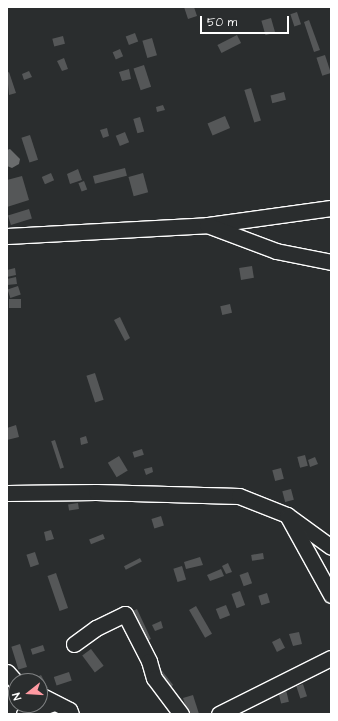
<!DOCTYPE html>
<html>
<head>
<meta charset="utf-8">
<style>
	body { margin:0 }
	#map { position:relative; width:338px; height:721px; overflow:hidden; background:#2a2d2e; font-family:"Architects Daughter",sans-serif }
	div>[style] { position:absolute }
	.water>* { inset:0; background:#6a6c6d }
	.building>* { inset:0; background:#555758; transform-origin:0 0 }
	.roads { filter:drop-shadow(1px 0 #fff) drop-shadow(-1px 0 #fff) drop-shadow(0 1px #fff) drop-shadow(0 -1px #fff) }
	.minor>* { height:15px; margin:-7.5px; padding:0 7.5px; transform-origin:7.5px; border-radius:7.5px; background:#2a2d2e }
	span { translate:-50% -50%; white-space:nowrap; text-align:center; line-height:1.15; -webkit-text-stroke:3.5px #2a2d2e; paint-order:stroke }
	.frame { position:absolute; inset:0; border:8px solid #fff; pointer-events:none }
	.north { position:absolute; left:8px; top:673px; width:40px; height:40px; box-sizing:border-box; background:#2a2d2e; border:1px solid #7f8182; border-radius:50%; rotate:253deg; font-size:11px; font-weight:700; line-height:16px; text-align:center; color:#fff }
	.north::after { content:''; display:block; margin:auto; width:14px; height:18px; background:#ff9aa2; clip-path:polygon(50% 0,100% 100%,50% 72%,0 100%) }
	.scale { position:absolute; left:200px; top:16px; width:89px; height:18px; box-sizing:border-box; border:2px solid #fff; border-top:0; padding-left:5px; font-size:12px; line-height:14px; white-space:nowrap; color:#fff; -webkit-text-stroke:3px #2a2d2e; paint-order:stroke }
</style>
</head>
<body>
<div id="map">
	<div class="water">
		<div style="clip-path:polygon(10px 149px,20px 159px,19px 164px,12px 168px,7px 166px,7px 150px)"></div>
	</div>
	<div class="building">
		<div style="clip-path:polygon(184px 7px,194px 7px,197px 16px,188px 19px)"></div>
		<div style="left:297px;top:12px;width:13px;height:7px;rotate:72deg"></div>
		<div style="left:271px;top:18px;width:15px;height:10px;rotate:74deg"></div>
		<div style="clip-path:polygon(309px 20px,320px 50px,314px 52px,304px 22px)"></div>
		<div style="left:135px;top:33px;width:9px;height:10px;rotate:69deg"></div>
		<div style="left:237px;top:35px;width:9px;height:22px;rotate:63deg"></div>
		<div style="left:63px;top:36px;width:8px;height:11px;rotate:76deg"></div>
		<div style="left:152px;top:38px;width:18px;height:10px;rotate:74deg"></div>
		<div style="left:120px;top:49px;width:8px;height:8px;rotate:67deg"></div>
		<div style="left:325px;top:55px;width:19px;height:9px;rotate:72deg"></div>
		<div style="clip-path:polygon(64px 58px,68px 69px,62px 71px,57px 61px)"></div>
		<div style="left:144px;top:65px;width:23px;height:11px;rotate:72deg"></div>
		<div style="clip-path:polygon(129px 69px,131px 79px,122px 81px,119px 72px)"></div>
		<div style="clip-path:polygon(29px 71px,32px 77px,24px 80px,22px 74px)"></div>
		<div style="clip-path:polygon(9px 72px,16px 93px,9px 95px,7px 73px)"></div>
		<div style="left:251px;top:88px;width:34px;height:7px;rotate:73deg"></div>
		<div style="left:284px;top:92px;width:8px;height:14px;rotate:76deg"></div>
		<div style="clip-path:polygon(163px 105px,165px 110px,157px 112px,156px 107px)"></div>
		<div style="left:225px;top:116px;width:13px;height:19px;rotate:67deg"></div>
		<div style="left:140px;top:117px;width:15px;height:7px;rotate:74deg"></div>
		<div style="clip-path:polygon(107px 128px,109px 136px,103px 138px,100px 130px)"></div>
		<div style="left:125px;top:132px;width:11px;height:10px;rotate:68deg"></div>
		<div style="left:30px;top:135px;width:26px;height:9px;rotate:72deg"></div>
		<div style="left:125px;top:168px;width:8px;height:33px;rotate:76deg"></div>
		<div style="clip-path:polygon(78px 169px,82px 180px,70px 184px,67px 174px)"></div>
		<div style="left:51px;top:173px;width:8px;height:10px;rotate:67deg"></div>
		<div style="left:143px;top:173px;width:20px;height:15px;rotate:75deg"></div>
		<div style="clip-path:polygon(22px 176px,29px 200px,7px 207px,7px 180px)"></div>
		<div style="left:84px;top:181px;width:9px;height:6px;rotate:69deg"></div>
		<div style="left:29px;top:209px;width:10px;height:22px;rotate:73deg"></div>
		<div style="left:252px;top:266px;width:12px;height:13px;rotate:81deg"></div>
		<div style="clip-path:polygon(15px 268px,16px 275px,7px 277px,7px 270px)"></div>
		<div style="clip-path:polygon(16px 277px,17px 284px,7px 285px,7px 279px)"></div>
		<div style="left:18px;top:286px;width:9px;height:11px;rotate:72deg"></div>
		<div style="left:21px;top:299px;width:9px;height:12px;rotate:90deg"></div>
		<div style="left:230px;top:304px;width:9px;height:10px;rotate:77deg"></div>
		<div style="clip-path:polygon(120px 317px,130px 338px,125px 341px,114px 320px)"></div>
		<div style="left:95px;top:373px;width:28px;height:9px;rotate:72deg"></div>
		<div style="clip-path:polygon(16px 425px,19px 437px,7px 440px,7px 428px)"></div>
		<div style="clip-path:polygon(86px 436px,88px 443px,81px 445px,80px 438px)"></div>
		<div style="left:55px;top:440px;width:29px;height:4px;rotate:72deg"></div>
		<div style="left:142px;top:449px;width:6px;height:10px;rotate:72deg"></div>
		<div style="left:305px;top:455px;width:11px;height:8px;rotate:75deg"></div>
		<div style="left:119px;top:456px;width:17px;height:13px;rotate:59deg"></div>
		<div style="clip-path:polygon(315px 457px,318px 464px,310px 467px,308px 460px)"></div>
		<div style="clip-path:polygon(152px 467px,153px 472px,146px 475px,144px 469px)"></div>
		<div style="left:281px;top:468px;width:11px;height:9px;rotate:75deg"></div>
		<div style="left:291px;top:489px;width:11px;height:9px;rotate:75deg"></div>
		<div style="left:78px;top:503px;width:6px;height:10px;rotate:81deg"></div>
		<div style="left:161px;top:516px;width:10px;height:10px;rotate:73deg"></div>
		<div style="clip-path:polygon(51px 530px,54px 539px,46px 541px,44px 532px)"></div>
		<div style="left:103px;top:534px;width:5px;height:15px;rotate:68deg"></div>
		<div style="left:35px;top:552px;width:13px;height:9px;rotate:72deg"></div>
		<div style="left:263px;top:553px;width:6px;height:12px;rotate:81deg"></div>
		<div style="clip-path:polygon(200px 557px,203px 565px,186px 569px,184px 562px)"></div>
		<div style="left:140px;top:558px;width:4px;height:18px;rotate:63deg"></div>
		<div style="clip-path:polygon(228px 563px,232px 572px,226px 574px,222px 566px)"></div>
		<div style="left:182px;top:566px;width:14px;height:9px;rotate:73deg"></div>
		<div style="clip-path:polygon(221px 569px,224px 576px,210px 581px,207px 575px)"></div>
		<div style="left:248px;top:572px;width:12px;height:9px;rotate:70deg"></div>
		<div style="left:56px;top:573px;width:37px;height:9px;rotate:71deg"></div>
		<div style="left:240px;top:591px;width:15px;height:9px;rotate:70deg"></div>
		<div style="left:267px;top:593px;width:10px;height:9px;rotate:73deg"></div>
		<div style="left:226px;top:605px;width:11px;height:11px;rotate:68deg"></div>
		<div style="left:196px;top:606px;width:32px;height:8px;rotate:60deg"></div>
		<div style="left:137px;top:609px;width:33px;height:10px;rotate:65deg"></div>
		<div style="clip-path:polygon(161px 621px,163px 628px,155px 631px,152px 625px)"></div>
		<div style="clip-path:polygon(299px 632px,302px 644px,293px 646px,289px 634px)"></div>
		<div style="left:280px;top:638px;width:11px;height:9px;rotate:63deg"></div>
		<div style="left:20px;top:644px;width:24px;height:9px;rotate:73deg"></div>
		<div style="left:43px;top:645px;width:6px;height:13px;rotate:72deg"></div>
		<div style="left:91px;top:649px;width:21px;height:11px;rotate:53deg"></div>
		<div style="left:159px;top:667px;width:23px;height:9px;rotate:52deg"></div>
		<div style="left:69px;top:672px;width:9px;height:16px;rotate:72deg"></div>
		<div style="clip-path:polygon(41px 675px,48px 688px,40px 692px,40px 681px,30px 681px)"></div>
		<div style="left:303px;top:684px;width:13px;height:7px;rotate:72deg"></div>
		<div style="left:286px;top:690px;width:12px;height:8px;rotate:76deg"></div>
		<div style="clip-path:polygon(193px 695px,199px 714px,188px 714px,183px 698px)"></div>
	</div>
	<div class="roads">
		<div class="minor">
			<div style="left:208px;top:225px;width:124px;rotate:-7.9deg"></div>
			<div style="left:7px;top:236px;width:200px;rotate:-3.1deg"></div>
			<div style="left:207px;top:225px;width:74px;rotate:20.6deg"></div>
			<div style="left:276px;top:251px;width:56px;rotate:11.3deg"></div>
			<div style="left:7px;top:493px;width:89px;rotate:-0.6deg"></div>
			<div style="left:96px;top:492px;width:143px;rotate:1.6deg"></div>
			<div style="left:239px;top:496px;width:52px;rotate:21.6deg"></div>
			<div style="left:287px;top:515px;width:54px;rotate:36deg"></div>
			<div style="left:288px;top:517px;width:89px;rotate:61.1deg"></div>
			<div style="left:74px;top:644px;width:27px;rotate:-36deg"></div>
			<div style="left:96px;top:628px;width:32px;rotate:-26deg"></div>
			<div style="left:125px;top:614px;width:53px;rotate:62.9deg"></div>
			<div style="left:149px;top:661px;width:18px;rotate:74deg"></div>
			<div style="left:154px;top:678px;width:45px;rotate:53.1deg"></div>
			<div style="left:7px;top:672px;width:13px;rotate:48deg"></div>
			<div style="left:40px;top:695px;width:33px;rotate:27deg"></div>
			<div style="left:69px;top:710px;width:4px;rotate:63deg"></div>
			<div style="left:24px;top:714px;width:32px;rotate:-20deg"></div>
			<div style="left:219px;top:714px;width:125px;rotate:-26.6deg"></div>
		</div>
	</div>
	<div class="frame"></div>
	<div class="north">N</div>
	<div class="scale">50 m</div>
</div>
</body>
</html>
